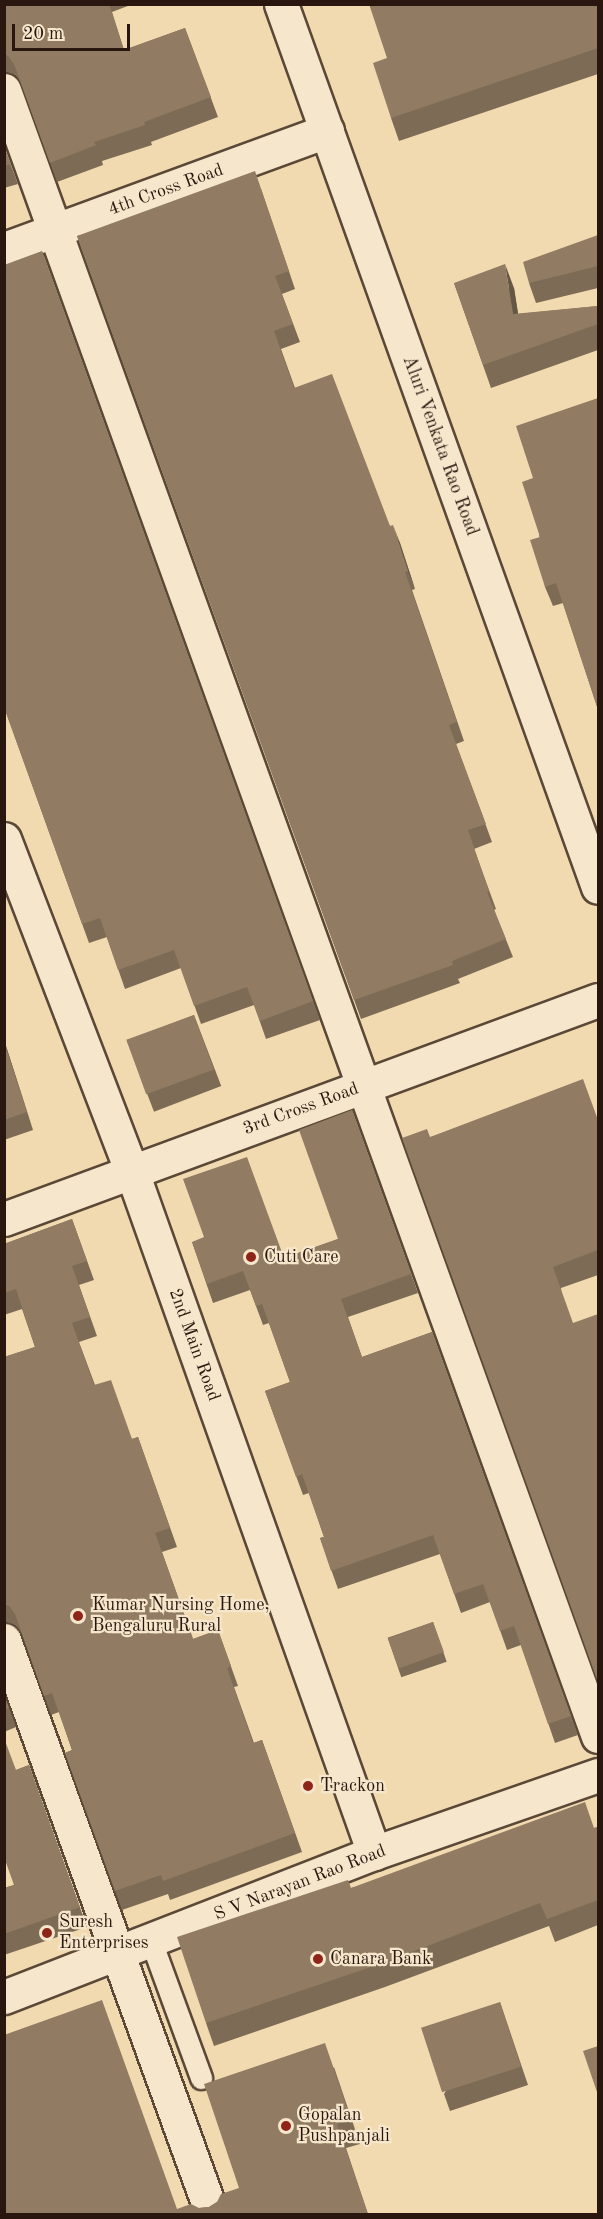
<!DOCTYPE html>
<html>
<head>
<meta charset="utf-8">
<style>
	body { margin:0 }
	#map { position:relative; width:603px; height:2219px; overflow:hidden; background:#f1dab0; font-family:"Old Standard TT",serif }
	div>[style] { position:absolute }
	.roads { filter:drop-shadow(2px 0 #5b4837) drop-shadow(-2px 0 #5b4837) drop-shadow(0 2px #5b4837) drop-shadow(0 -2px #5b4837) }
	.lane>* { height:21px; margin:-10.5px; padding:0 10.5px; transform-origin:10.5px; border-radius:10.5px; background:#f6e7cc }
	.street>* { height:33px; margin:-16.5px; padding:0 16.5px; transform-origin:16.5px; border-radius:16.5px; background:#f6e7cc }
	.secondary>* { height:33px; margin:-16.5px; padding:0 16.5px; transform-origin:16.5px; border-radius:16.5px; background:#f6e7cc }
	.wall>* { inset:0; background:#7d6b55; transform-origin:0 0 }
	.shaded-wall>* { inset:0; background:#665745 }
	.building>* { inset:0; background:#917c63; transform-origin:0 0 }
	.dots>* { width:16px; height:16px; translate:-50% -50%; box-sizing:border-box; border:3px solid #f6e7cc; border-radius:50% }
	span { translate:-50% -50%; white-space:nowrap; text-align:center; line-height:1.15; -webkit-text-stroke:4.5px #f6e7cc; paint-order:stroke }
	.street-label { font-size:18px; color:#29170f }
	.poi-label { font-size:18px; color:#29170f }
	.left { translate:0 -50%; text-align:left }
	.frame { position:absolute; inset:0; border:6px solid #29170f; pointer-events:none }
	.scale { position:absolute; left:12px; top:24px; width:118px; height:27px; box-sizing:border-box; border:3px solid #29170f; border-top:0; padding-left:8px; font-size:18px; line-height:21px; white-space:nowrap; color:#29170f; -webkit-text-stroke:4px #f6e7cc; paint-order:stroke }
</style>
</head>
<body>
<div id="map">
	<div class="roads">
		<div class="lane">
			<div style="left:151px;top:1941px;width:146px;rotate:69.9deg"></div>
		</div>
		<div class="street">
			<div style="left:4px;top:90px;width:1750px;rotate:70.16deg"></div>
			<div style="left:4px;top:249px;width:344px;rotate:-20.1deg"></div>
			<div style="left:4px;top:839px;width:357px;rotate:69deg"></div>
			<div style="left:132px;top:1172px;width:723px;rotate:70.44deg"></div>
			<div style="left:4px;top:1640px;width:611px;rotate:70.08deg"></div>
		</div>
		<div class="secondary">
			<div style="left:281px;top:4px;width:938px;rotate:70.25deg"></div>
			<div style="left:4px;top:1219px;width:633px;rotate:-20.24deg"></div>
			<div style="left:4px;top:1997px;width:397px;rotate:-21.3deg"></div>
			<div style="left:374px;top:1853px;width:237px;rotate:-19.2deg"></div>
		</div>
	</div>
	<div class="wall">
		<div style="clip-path:polygon(4px 4px,133px 4px,112px 12px,124px 50px,185px 28px,218px 117px,151px 142px,152px 145px,102px 161px,103px 165px,57px 182px,21px 83px,16px 75px,8px 72px,4px 72px)"></div>
		<div style="clip-path:polygon(598px 4px,598px 74px,399px 141px,391px 118px,387px 58px)"></div>
		<div style="clip-path:polygon(4px 147px,18px 184px,4px 188px)"></div>
		<div style="clip-path:polygon(261px 189px,295px 289px,282px 294px,300px 342px,281px 349px,295px 388px,390px 526px,400px 543px,415px 589px,412px 590px,464px 741px,456px 744px,492px 842px,474px 849px,496px 909px,494px 910px,513px 957px,458px 979px,460px 983px,361px 1019px,77px 236px)"></div>
		<div style="clip-path:polygon(598px 235px,598px 288px,536px 303px,529px 283px)"></div>
		<div style="clip-path:polygon(42px 251px,320px 1020px,266px 1039px,254px 1005px,201px 1024px,181px 968px,125px 989px,107px 937px,89px 943px,4px 707px)"></div>
		<div style="clip-path:polygon(454px 283px,514px 288px,518px 314px,598px 306px,598px 350px,491px 388px)"></div>
		<div style="clip-path:polygon(598px 398px,598px 710px,563px 603px,553px 606px,545px 587px,533px 478px)"></div>
		<div style="left:194px;top:1015px;width:76px;height:72px;rotate:69deg"></div>
		<div style="clip-path:polygon(4px 1040px,33px 1130px,4px 1140px)"></div>
		<div style="clip-path:polygon(352px 1110px,418px 1293px,348px 1317px,362px 1357px,432px 1332px,578px 1735px,555px 1743px,521px 1645px,507px 1650px,490px 1602px,461px 1613px,440px 1554px,338px 1589px,320px 1538px,324px 1537px,309px 1493px,303px 1495px,265px 1391px,290px 1382px,269px 1323px,263px 1325px,250px 1290px,213px 1303px,192px 1242px,284px 1258px,338px 1239px)"></div>
		<div style="clip-path:polygon(598px 1120px,598px 1275px,561px 1288px,598px 1682px,430px 1137px)"></div>
		<div style="clip-path:polygon(72px 1219px,94px 1280px,79px 1285px,97px 1336px,79px 1342px,95px 1385px,132px 1439px,138px 1437px,177px 1547px,162px 1552px,193px 1639px,218px 1630px,238px 1686px,234px 1687px,254px 1743px,262px 1740px,302px 1852px,170px 1900px,168px 1894px,122px 1910px,65px 1753px,72px 1750px,59px 1712px,51px 1715px,22px 1634px,16px 1625px,7px 1622px,4px 1622px,4px 1357px,35px 1347px,22px 1309px,4px 1315px,4px 1244px)"></div>
		<div style="left:433px;top:1622px;width:42px;height:48px;rotate:71deg"></div>
		<div style="clip-path:polygon(4px 1694px,16px 1727px,4px 1732px)"></div>
		<div style="clip-path:polygon(29px 1765px,87px 1927px,4px 1955px,4px 1888px,14px 1885px,16px 1770px)"></div>
		<div style="clip-path:polygon(598px 1827px,598px 1925px,555px 1942px,549px 1926px,385px 1987px,214px 2046px,206px 2023px,351px 1888px)"></div>
		<div style="clip-path:polygon(500px 2002px,528px 2085px,450px 2111px,444px 2094px)"></div>
		<div style="clip-path:polygon(334px 2067px,360px 2144px,346px 2148px,368px 2214px,199px 2208px,209px 2207px,239px 2188px)"></div>
	</div>
	<div class="shaded-wall">
		<div style="clip-path:polygon(505px 264px,514px 288px,522px 338px,513px 314px)"></div>
		<div style="clip-path:polygon(393px 525px,400px 543px,415px 589px,408px 571px)"></div>
		<div style="clip-path:polygon(4px 1040px,33px 1130px,4px 1042px)"></div>
	</div>
	<div class="building">
		<div style="clip-path:polygon(4px 4px,109px 4px,124px 50px,185px 28px,211px 97px,144px 122px,145px 125px,94px 142px,96px 145px,50px 163px,14px 64px,8px 56px,4px 54px)"></div>
		<div style="clip-path:polygon(369px 4px,598px 4px,598px 48px,391px 118px,373px 63px,387px 58px)"></div>
		<div style="clip-path:polygon(4px 147px,11px 164px,4px 166px)"></div>
		<div style="clip-path:polygon(255px 171px,289px 271px,275px 276px,293px 324px,274px 331px,294px 388px,332px 374px,390px 526px,393px 525px,408px 571px,405px 572px,457px 722px,449px 725px,486px 824px,468px 830px,489px 891px,487px 892px,506px 939px,452px 961px,453px 965px,354px 1000px,77px 236px)"></div>
		<div style="clip-path:polygon(598px 235px,598px 266px,529px 283px,523px 262px)"></div>
		<div style="clip-path:polygon(42px 251px,313px 1001px,260px 1021px,247px 987px,194px 1006px,174px 950px,118px 970px,100px 918px,82px 924px,4px 707px,4px 265px)"></div>
		<div style="clip-path:polygon(505px 264px,513px 314px,598px 306px,598px 324px,483px 365px,454px 283px)"></div>
		<div style="clip-path:polygon(598px 398px,598px 706px,597px 706px,556px 583px,545px 587px,530px 540px,540px 537px,522px 482px,533px 478px,516px 426px)"></div>
		<div style="left:194px;top:1015px;width:58px;height:72px;rotate:70deg"></div>
		<div style="clip-path:polygon(4px 1042px,27px 1112px,4px 1120px)"></div>
		<div style="clip-path:polygon(583px 1079px,598px 1120px,598px 1250px,553px 1267px,573px 1323px,598px 1314px,598px 1682px,402px 1138px,427px 1129px,430px 1137px)"></div>
		<div style="clip-path:polygon(352px 1110px,411px 1274px,341px 1299px,362px 1357px,432px 1332px,571px 1716px,548px 1724px,514px 1626px,500px 1631px,483px 1584px,454px 1594px,433px 1535px,331px 1571px,320px 1538px,324px 1537px,302px 1474px,296px 1477px,265px 1391px,290px 1382px,262px 1304px,256px 1306px,243px 1271px,207px 1284px,192px 1242px,204px 1237px,183px 1179px,247px 1157px,284px 1258px,338px 1239px,299px 1130px)"></div>
		<div style="clip-path:polygon(72px 1219px,87px 1261px,72px 1266px,90px 1317px,72px 1323px,94px 1385px,111px 1380px,132px 1439px,138px 1437px,170px 1528px,155px 1533px,193px 1639px,218px 1630px,231px 1666px,227px 1668px,253px 1743px,262px 1740px,295px 1833px,163px 1881px,161px 1875px,115px 1891px,65px 1753px,72px 1750px,52px 1693px,44px 1696px,15px 1614px,9px 1606px,4px 1604px,4px 1357px,35px 1347px,16px 1289px,4px 1293px,4px 1244px)"></div>
		<div style="left:433px;top:1622px;width:32px;height:48px;rotate:70deg"></div>
		<div style="clip-path:polygon(4px 1696px,9px 1708px,4px 1710px)"></div>
		<div style="clip-path:polygon(4px 1738px,16px 1770px,29px 1765px,80px 1907px,4px 1934px,4px 1888px,14px 1885px,4px 1857px)"></div>
		<div style="clip-path:polygon(585px 1802px,594px 1828px,598px 1827px,598px 1900px,547px 1919px,540px 1903px,377px 1965px,206px 2023px,177px 1937px,348px 1880px,351px 1888px)"></div>
		<div style="clip-path:polygon(102px 2000px,177px 2209px,191px 2204px,199px 2208px,209px 2207px,217px 2202px,221px 2194px,239px 2188px,204px 2084px,325px 2043px,351px 2119px,337px 2124px,368px 2214px,4px 2214px,4px 2035px)"></div>
		<div style="left:500px;top:2002px;width:68px;height:83px;rotate:72deg"></div>
		<div style="clip-path:polygon(598px 2046px,598px 2095px,583px 2051px)"></div>
	</div>
	<div class="dots">
		<div style="left:251px;top:1257px;background:#8f2418"></div>
		<div style="left:78px;top:1616px;background:#8f2418"></div>
		<div style="left:308px;top:1786px;background:#8f2418"></div>
		<div style="left:47px;top:1933px;background:#8f2418"></div>
		<div style="left:318px;top:1959px;background:#8f2418"></div>
		<div style="left:286px;top:2126px;background:#8f2418"></div>
	</div>
	<div class="street-label">
		<span style="left:166px;top:190px;rotate:-20deg">4th Cross Road</span>
		<span style="left:440px;top:446px;rotate:70deg">Aluri Venkata Rao Road</span>
		<span style="left:301px;top:1109px;rotate:-20deg">3rd Cross Road</span>
		<span style="left:194px;top:1345px;rotate:70deg">2nd Main Road</span>
		<span style="left:300px;top:1883px;rotate:-21deg">S V Narayan Rao Road</span>
	</div>
	<div class="poi-label">
		<span class="left" style="left:264px;top:1257px">Cuti Care</span>
		<span class="left" style="left:92px;top:1616px">Kumar Nursing Home,<br>Bengaluru Rural</span>
		<span class="left" style="left:320px;top:1786px">Trackon</span>
		<span class="left" style="left:59px;top:1933px">Suresh<br>Enterprises</span>
		<span class="left" style="left:330px;top:1959px">Canara Bank</span>
		<span class="left" style="left:298px;top:2126px">Gopalan<br>Pushpanjali</span>
	</div>
	<div class="frame"></div>
	<div class="scale">20 m</div>
</div>
</body>
</html>
